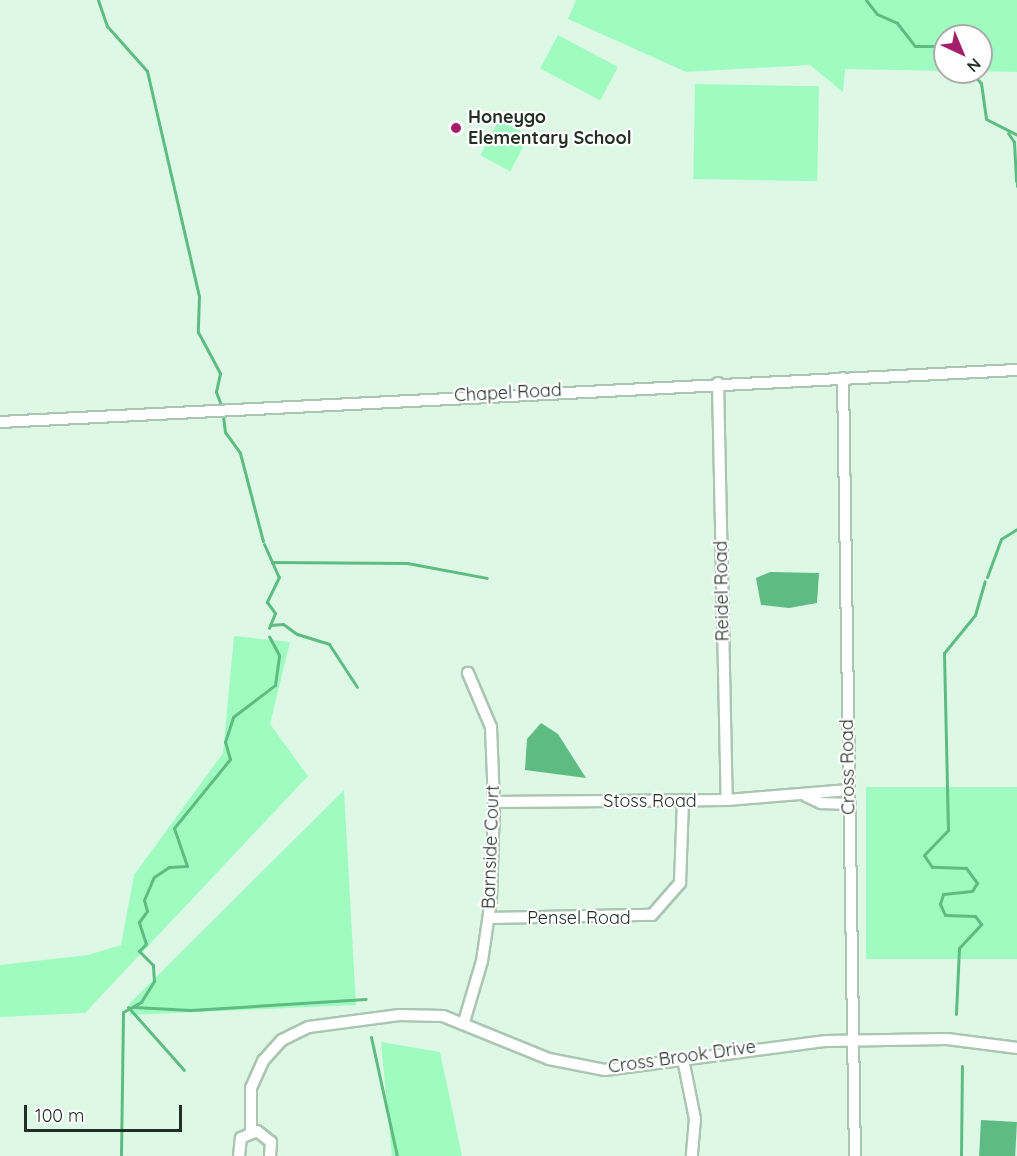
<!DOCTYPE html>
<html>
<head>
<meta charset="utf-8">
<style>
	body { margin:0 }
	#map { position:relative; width:1017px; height:1156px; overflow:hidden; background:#ddf9e5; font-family:Quicksand,sans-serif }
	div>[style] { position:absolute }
	.green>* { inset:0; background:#a0fbc0; transform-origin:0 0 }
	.water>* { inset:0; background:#5ebc82; transform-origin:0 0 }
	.stream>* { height:3px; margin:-1.5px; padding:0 1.5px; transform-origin:1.5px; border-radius:1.5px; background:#5ebc82 }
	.roads { filter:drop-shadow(2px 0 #aac5b2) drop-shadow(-2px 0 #aac5b2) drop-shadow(0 2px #aac5b2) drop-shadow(0 -2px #aac5b2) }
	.minor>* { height:10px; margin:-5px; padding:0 5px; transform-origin:5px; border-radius:5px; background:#fff }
	.dots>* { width:16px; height:16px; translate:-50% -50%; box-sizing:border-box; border:3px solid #fff; border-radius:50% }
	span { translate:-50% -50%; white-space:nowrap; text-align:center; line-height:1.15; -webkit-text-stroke:4.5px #fff; paint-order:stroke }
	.poi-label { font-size:18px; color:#232e27; font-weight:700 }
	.left { translate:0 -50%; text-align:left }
	.street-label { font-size:18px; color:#232e27 }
	.north { position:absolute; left:933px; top:24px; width:60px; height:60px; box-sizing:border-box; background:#fff; border:2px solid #a7aba9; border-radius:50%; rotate:136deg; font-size:16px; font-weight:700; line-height:24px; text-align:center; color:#232e27 }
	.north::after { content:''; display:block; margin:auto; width:21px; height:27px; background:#a31f6c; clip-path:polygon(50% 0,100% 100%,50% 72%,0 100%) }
	.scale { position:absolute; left:24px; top:1105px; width:158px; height:27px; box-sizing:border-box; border:3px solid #232e27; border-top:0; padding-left:8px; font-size:18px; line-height:21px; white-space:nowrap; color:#232e27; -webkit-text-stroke:4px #fff; paint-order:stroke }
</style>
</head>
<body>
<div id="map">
	<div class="green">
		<div style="clip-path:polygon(576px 0,1017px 0,1017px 72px,981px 71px,981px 36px,945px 36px,945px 71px,845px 69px,843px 92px,810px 65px,686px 72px,568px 19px)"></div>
		<div style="left:558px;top:35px;width:68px;height:38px;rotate:28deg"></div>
		<div style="left:695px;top:84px;width:124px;height:95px;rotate:1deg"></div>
		<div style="left:499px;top:120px;width:34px;height:40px;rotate:28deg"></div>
		<div style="clip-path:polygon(234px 636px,290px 642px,270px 724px,308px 776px,85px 1013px,0 1017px,0 965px,88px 955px,121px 945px,134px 875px,223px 753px)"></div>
		<div style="left:1017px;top:787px;width:172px;height:151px;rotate:90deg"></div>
		<div style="clip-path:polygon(344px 790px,356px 1005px,130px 1015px,129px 1004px)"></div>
		<div style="clip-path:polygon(381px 1042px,440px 1052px,462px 1156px,392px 1156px)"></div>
	</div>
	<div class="water">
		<div style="clip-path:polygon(770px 572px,819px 573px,817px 603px,789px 608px,761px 605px,756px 578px)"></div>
		<div style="clip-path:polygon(541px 723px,558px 734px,586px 778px,525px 770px,527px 739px)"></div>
		<div style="left:981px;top:1120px;width:36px;height:36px;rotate:3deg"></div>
	</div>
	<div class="stream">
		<div style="left:98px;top:0;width:28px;rotate:71deg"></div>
		<div style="left:107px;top:26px;width:60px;rotate:48.4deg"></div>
		<div style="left:147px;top:71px;width:231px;rotate:77deg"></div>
		<div style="left:199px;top:296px;width:36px;rotate:92deg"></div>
		<div style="left:198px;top:332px;width:47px;rotate:61.8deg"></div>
		<div style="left:220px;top:373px;width:19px;rotate:102deg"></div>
		<div style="left:216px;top:392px;width:14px;rotate:69deg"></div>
		<div style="left:866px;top:0;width:18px;rotate:52deg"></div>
		<div style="left:877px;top:14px;width:22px;rotate:24deg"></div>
		<div style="left:897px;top:23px;width:29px;rotate:52deg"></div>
		<div style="left:915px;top:46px;width:30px"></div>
		<div style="left:971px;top:72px;width:15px;rotate:48deg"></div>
		<div style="left:981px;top:83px;width:36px;rotate:82deg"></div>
		<div style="left:986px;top:119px;width:35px;rotate:27deg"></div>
		<div style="left:1008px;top:133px;width:11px;rotate:56deg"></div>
		<div style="left:1014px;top:142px;width:39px;rotate:87deg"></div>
		<div style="left:1017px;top:183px;width:3px;rotate:90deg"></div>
		<div style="left:223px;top:416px;width:16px;rotate:83deg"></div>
		<div style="left:225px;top:432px;width:26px;rotate:54deg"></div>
		<div style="left:240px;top:453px;width:91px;rotate:75.4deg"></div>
		<div style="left:264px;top:544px;width:36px;rotate:66deg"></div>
		<div style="left:279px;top:577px;width:28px;rotate:116deg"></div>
		<div style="left:267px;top:602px;width:14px;rotate:54deg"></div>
		<div style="left:275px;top:613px;width:16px;rotate:112deg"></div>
		<div style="left:272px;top:562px;width:135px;rotate:0.4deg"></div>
		<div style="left:407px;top:563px;width:81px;rotate:10.6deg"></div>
		<div style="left:987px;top:577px;width:40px;rotate:-69.8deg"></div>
		<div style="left:1001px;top:539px;width:19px;rotate:-32deg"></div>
		<div style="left:270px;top:625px;width:13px;rotate:-4deg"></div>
		<div style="left:283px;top:624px;width:17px;rotate:36deg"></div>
		<div style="left:297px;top:634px;width:34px;rotate:17deg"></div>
		<div style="left:329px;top:644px;width:51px;rotate:56.9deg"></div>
		<div style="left:128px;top:1007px;width:84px;rotate:48.4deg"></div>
		<div style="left:134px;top:1007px;width:57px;rotate:3deg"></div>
		<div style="left:191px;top:1010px;width:175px;rotate:-3.6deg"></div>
		<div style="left:956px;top:1014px;width:66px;rotate:-87.4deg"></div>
		<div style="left:959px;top:948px;width:33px;rotate:-47deg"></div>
		<div style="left:981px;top:924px;width:10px;rotate:-127deg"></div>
		<div style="left:975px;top:916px;width:30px;rotate:-178deg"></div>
		<div style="left:945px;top:915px;width:12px;rotate:-114deg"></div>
		<div style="left:940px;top:904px;width:10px;rotate:-73deg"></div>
		<div style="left:943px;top:894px;width:29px;rotate:-6deg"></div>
		<div style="left:972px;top:891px;width:9px;rotate:-58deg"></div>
		<div style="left:977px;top:883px;width:19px;rotate:-126deg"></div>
		<div style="left:966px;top:868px;width:34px;rotate:-178deg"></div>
		<div style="left:932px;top:867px;width:14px;rotate:-124deg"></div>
		<div style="left:924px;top:855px;width:35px;rotate:-46deg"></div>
		<div style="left:948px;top:830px;width:177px;rotate:-91.3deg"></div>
		<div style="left:944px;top:653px;width:49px;rotate:-50.8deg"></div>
		<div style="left:975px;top:615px;width:35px;rotate:-74deg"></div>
		<div style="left:371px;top:1037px;width:122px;rotate:77.7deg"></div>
		<div style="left:121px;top:1156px;width:144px;rotate:-89.2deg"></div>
		<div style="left:123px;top:1012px;width:21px;rotate:-29deg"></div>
		<div style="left:141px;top:1002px;width:25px;rotate:-58deg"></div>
		<div style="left:154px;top:981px;width:16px;rotate:-94deg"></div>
		<div style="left:153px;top:965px;width:20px;rotate:-135deg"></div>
		<div style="left:139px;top:951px;width:10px;rotate:-45deg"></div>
		<div style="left:146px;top:944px;width:23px;rotate:-108deg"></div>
		<div style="left:139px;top:922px;width:14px;rotate:-54deg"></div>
		<div style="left:147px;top:911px;width:11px;rotate:-105deg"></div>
		<div style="left:144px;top:900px;width:25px;rotate:-67deg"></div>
		<div style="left:154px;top:877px;width:18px;rotate:-34deg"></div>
		<div style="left:169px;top:867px;width:18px;rotate:-3deg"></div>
		<div style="left:187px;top:866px;width:40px;rotate:-108.9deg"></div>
		<div style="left:174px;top:828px;width:89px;rotate:-50.9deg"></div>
		<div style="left:230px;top:759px;width:18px;rotate:-106deg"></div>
		<div style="left:225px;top:742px;width:26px;rotate:-72deg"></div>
		<div style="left:233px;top:717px;width:53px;rotate:-37.3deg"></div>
		<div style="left:275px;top:685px;width:30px;rotate:-82deg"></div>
		<div style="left:279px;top:655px;width:21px;rotate:-118deg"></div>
		<div style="left:961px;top:1156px;width:90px;rotate:-89.4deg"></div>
	</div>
	<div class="roads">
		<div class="minor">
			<div style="left:843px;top:378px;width:778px;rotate:89.12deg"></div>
			<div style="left:718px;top:383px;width:417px;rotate:88.8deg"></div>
			<div style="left:0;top:422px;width:1018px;rotate:-2.93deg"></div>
			<div style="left:806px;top:796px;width:17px;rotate:25deg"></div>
			<div style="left:821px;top:803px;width:28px;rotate:2deg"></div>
			<div style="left:494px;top:802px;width:233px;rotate:-0.5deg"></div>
			<div style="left:727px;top:800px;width:122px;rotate:-4.7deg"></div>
			<div style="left:489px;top:918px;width:163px;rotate:-1.1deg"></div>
			<div style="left:652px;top:915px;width:43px;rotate:-48.8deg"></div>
			<div style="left:680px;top:883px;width:82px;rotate:-87.9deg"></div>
			<div style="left:464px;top:1022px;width:64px;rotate:-73.6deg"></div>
			<div style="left:482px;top:961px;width:62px;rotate:-81.6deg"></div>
			<div style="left:491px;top:900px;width:98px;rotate:-88.2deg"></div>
			<div style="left:494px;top:802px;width:75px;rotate:-92.3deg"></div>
			<div style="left:491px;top:727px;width:59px;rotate:-113.1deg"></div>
			<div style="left:683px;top:1059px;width:61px;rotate:78.7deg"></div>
			<div style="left:695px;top:1119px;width:37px;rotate:95deg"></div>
			<div style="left:251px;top:1132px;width:44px;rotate:-90deg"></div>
			<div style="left:251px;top:1088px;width:30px;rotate:-66deg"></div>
			<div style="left:263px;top:1061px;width:28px;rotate:-48deg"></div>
			<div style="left:282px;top:1040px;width:30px;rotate:-26deg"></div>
			<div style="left:309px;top:1027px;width:91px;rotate:-7.6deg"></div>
			<div style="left:399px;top:1015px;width:44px;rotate:1.3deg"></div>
			<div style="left:443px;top:1016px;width:114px;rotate:22.1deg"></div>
			<div style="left:549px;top:1059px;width:57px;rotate:11.1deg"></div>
			<div style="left:605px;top:1070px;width:223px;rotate:-7.5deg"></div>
			<div style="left:826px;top:1041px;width:121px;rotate:-0.9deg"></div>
			<div style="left:947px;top:1039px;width:71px;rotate:7.3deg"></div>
			<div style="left:239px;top:1156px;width:18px;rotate:-84deg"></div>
			<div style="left:241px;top:1138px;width:17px;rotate:-24deg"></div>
			<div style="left:257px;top:1131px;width:18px;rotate:38deg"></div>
			<div style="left:271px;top:1142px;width:14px;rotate:94deg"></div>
		</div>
	</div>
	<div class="dots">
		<div style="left:456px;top:128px;background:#a31f6c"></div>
	</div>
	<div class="poi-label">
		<span class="left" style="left:468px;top:128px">Honeygo<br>Elementary School</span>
	</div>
	<div class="street-label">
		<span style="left:508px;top:393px;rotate:-3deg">Chapel Road</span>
		<span style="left:722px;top:591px;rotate:-91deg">Reidel Road</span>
		<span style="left:848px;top:767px;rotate:-91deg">Cross Road</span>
		<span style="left:650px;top:801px">Stoss Road</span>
		<span style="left:491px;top:847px;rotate:-88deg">Barnside Court</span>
		<span style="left:579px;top:918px">Pensel Road</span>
		<span style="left:682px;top:1057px;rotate:-8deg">Cross Brook Drive</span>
	</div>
	<div class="north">N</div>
	<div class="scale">100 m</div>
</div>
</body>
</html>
